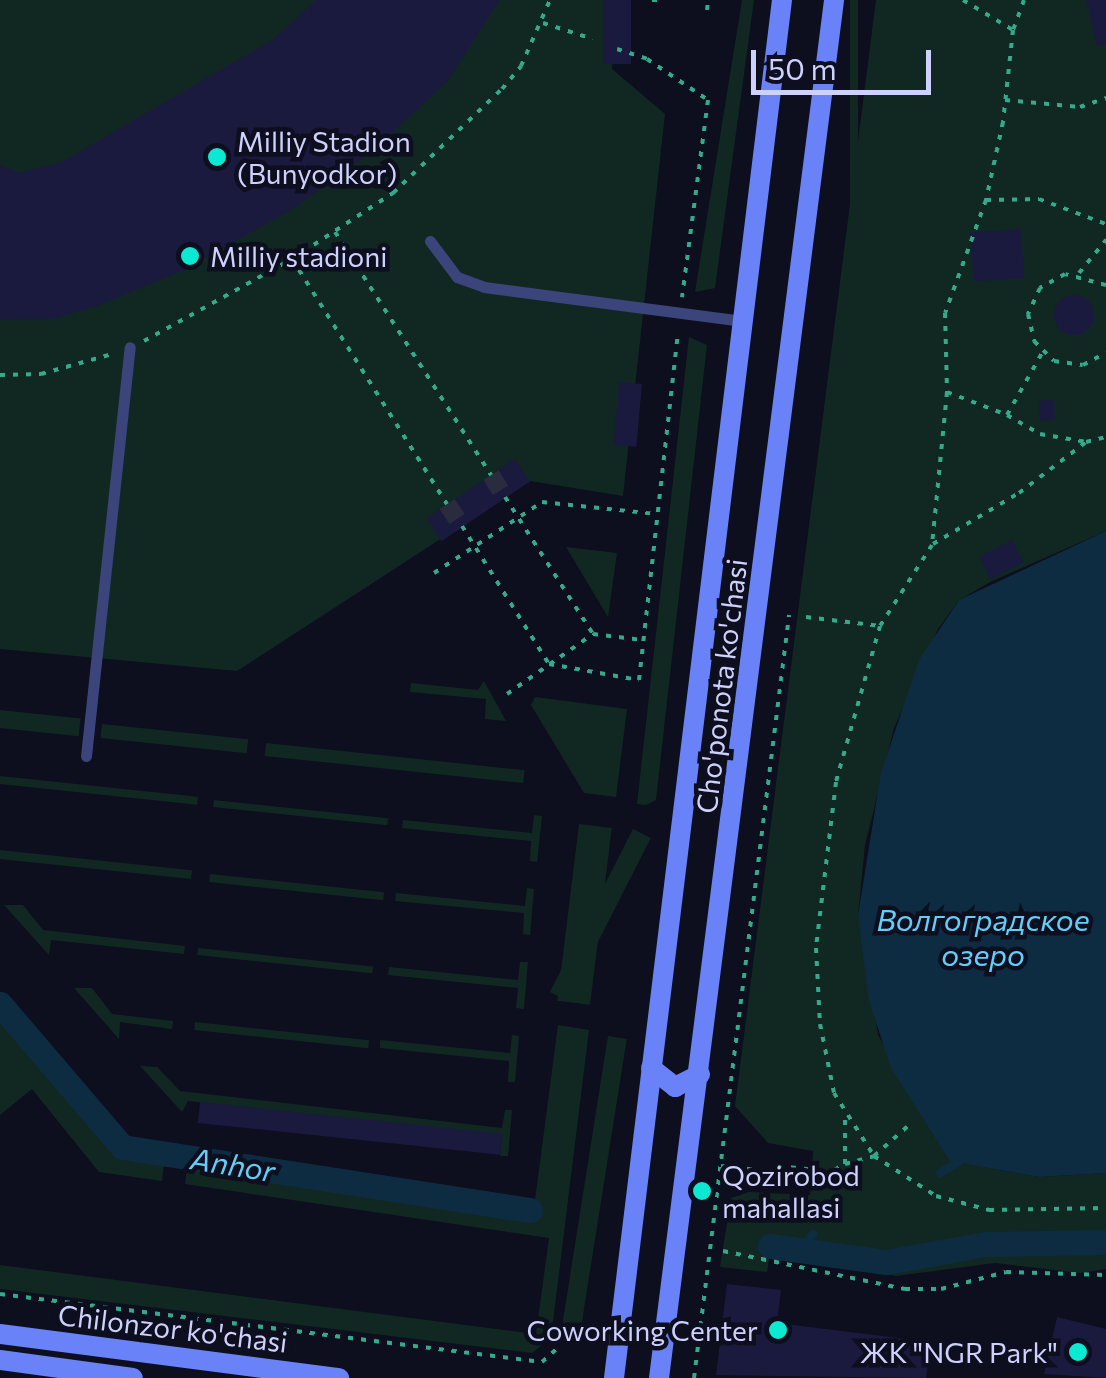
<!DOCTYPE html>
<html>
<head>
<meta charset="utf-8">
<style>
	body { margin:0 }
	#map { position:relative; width:1106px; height:1378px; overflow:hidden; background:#0d0e1e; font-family:Commissioner,sans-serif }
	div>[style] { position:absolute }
	.green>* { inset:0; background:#112822; transform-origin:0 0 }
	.water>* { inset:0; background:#0e2c41 }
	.stream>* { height:8px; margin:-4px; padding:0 4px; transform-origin:4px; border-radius:4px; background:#0e2c41 }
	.canal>* { height:25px; margin:-12.5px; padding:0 12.5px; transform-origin:12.5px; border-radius:12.5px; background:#0e2c41 }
	.building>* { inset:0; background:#1a1a3e; transform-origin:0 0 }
	.round { border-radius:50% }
	.pedestrian-tunnel>* { height:18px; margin-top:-9px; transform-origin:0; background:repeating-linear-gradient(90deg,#2a2b3f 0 18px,transparent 0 27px) }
	.path>* { height:4px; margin-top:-2px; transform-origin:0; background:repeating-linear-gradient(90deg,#34aa8b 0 5px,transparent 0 13px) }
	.service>* { height:11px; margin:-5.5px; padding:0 5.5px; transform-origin:5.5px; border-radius:5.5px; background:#3b457b }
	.secondary>* { height:20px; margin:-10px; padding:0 10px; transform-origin:10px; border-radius:10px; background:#6982f7 }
	.dots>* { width:28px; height:28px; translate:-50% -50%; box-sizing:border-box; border:5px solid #0d0e1e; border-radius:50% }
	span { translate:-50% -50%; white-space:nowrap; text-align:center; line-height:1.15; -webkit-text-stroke:9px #0d0e1e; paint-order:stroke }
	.poi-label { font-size:28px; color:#cdd1fc }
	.left { translate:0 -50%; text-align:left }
	.right { translate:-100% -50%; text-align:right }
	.street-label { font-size:28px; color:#cdd1fc }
	.water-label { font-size:30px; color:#61cff7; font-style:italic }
	.scale { position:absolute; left:751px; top:50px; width:180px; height:45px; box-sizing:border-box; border:5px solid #cdd1fc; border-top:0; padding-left:12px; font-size:30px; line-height:35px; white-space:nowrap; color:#cdd1fc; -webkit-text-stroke:8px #0d0e1e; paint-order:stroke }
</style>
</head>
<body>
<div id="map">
	<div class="green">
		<div style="clip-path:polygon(0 0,618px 0,612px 69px,665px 114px,623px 496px,530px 481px,237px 671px,0 649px)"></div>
		<div style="clip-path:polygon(742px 0,754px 0,715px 288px,695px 292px)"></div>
		<div style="left:850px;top:0;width:8px;height:1088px"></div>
		<div style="clip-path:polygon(876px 0,1106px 0,1106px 531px,992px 581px,959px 600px,938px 629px,894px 728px,865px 845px,858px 915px,878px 1035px,951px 1161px,1039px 1177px,1106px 1173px,1106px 1269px,1080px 1273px,995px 1263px,896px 1276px,771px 1246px,767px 1272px,720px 1267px,731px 1198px,749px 1192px,810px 1195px,813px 1151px,768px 1143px,735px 1106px)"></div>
		<div style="clip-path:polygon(689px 337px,707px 345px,656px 800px,646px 805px,637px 804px)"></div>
		<div style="clip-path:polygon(566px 547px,617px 553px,608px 617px)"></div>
		<div style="clip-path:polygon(484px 681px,506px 721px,485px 719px,486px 699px,410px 692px,411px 683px,478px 690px)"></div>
		<div style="clip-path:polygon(535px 697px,627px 709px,616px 797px,584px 793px,531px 705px)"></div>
		<div style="left:0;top:710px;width:81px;height:18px;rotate:6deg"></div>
		<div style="left:102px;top:724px;width:147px;height:14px;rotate:6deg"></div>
		<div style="left:266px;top:743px;width:260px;height:13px;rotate:6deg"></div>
		<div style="left:0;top:776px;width:199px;height:8px;rotate:6deg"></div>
		<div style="left:214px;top:800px;width:175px;height:7px;rotate:6deg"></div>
		<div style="clip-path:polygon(534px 815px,542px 816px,537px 862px,530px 861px,531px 841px,402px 828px,403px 820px,532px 833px)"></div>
		<div style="left:579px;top:824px;width:33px;height:178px;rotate:7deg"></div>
		<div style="left:633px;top:829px;width:20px;height:183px;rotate:27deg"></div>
		<div style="left:0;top:850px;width:193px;height:9px;rotate:6deg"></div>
		<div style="left:210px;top:874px;width:175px;height:8px;rotate:6deg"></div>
		<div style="clip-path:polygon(527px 888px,534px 889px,530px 935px,523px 934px,524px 913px,395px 901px,396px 893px,525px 906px)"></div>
		<div style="clip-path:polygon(4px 905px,23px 905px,43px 930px,185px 946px,184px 954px,51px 940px,49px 955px)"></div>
		<div style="left:198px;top:948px;width:176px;height:7px;rotate:6deg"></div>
		<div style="clip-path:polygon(520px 962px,528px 962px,524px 1009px,516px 1008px,518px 988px,388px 975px,389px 967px,518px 980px)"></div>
		<div style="clip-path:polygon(74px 988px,92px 988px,112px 1014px,173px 1021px,172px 1029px,120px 1022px,119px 1039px)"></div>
		<div style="clip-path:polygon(0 1021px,116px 1157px,164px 1164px,162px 1181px,99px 1172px,32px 1089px,0 1115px)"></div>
		<div style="left:195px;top:1022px;width:175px;height:8px;rotate:6deg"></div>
		<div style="clip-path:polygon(558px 1025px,589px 1030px,551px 1338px,532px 1353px,0 1289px,0 1265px,536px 1334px,549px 1238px,185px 1184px,187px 1167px,508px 1212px,511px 1198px,535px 1200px)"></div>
		<div style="clip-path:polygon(512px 1035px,519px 1036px,515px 1082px,508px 1082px,509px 1061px,380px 1048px,380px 1040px,510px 1053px)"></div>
		<div style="left:608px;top:1036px;width:19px;height:305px;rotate:9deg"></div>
		<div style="clip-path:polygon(140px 1066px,157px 1067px,180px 1091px,502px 1128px,505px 1110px,512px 1110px,508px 1156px,500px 1156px,502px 1135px,188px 1101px,182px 1112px)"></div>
	</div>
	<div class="water">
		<div style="clip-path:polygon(1106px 531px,1106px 1173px,1039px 1177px,950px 1161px,891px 1068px,869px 1001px,858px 915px,881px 773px,919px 660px,959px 600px)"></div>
	</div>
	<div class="stream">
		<div style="left:940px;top:1173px;width:23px;rotate:-31deg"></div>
		<div style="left:802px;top:1248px;width:18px;rotate:-52deg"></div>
	</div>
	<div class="canal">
		<div style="left:0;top:1004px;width:188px;rotate:49.5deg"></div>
		<div style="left:122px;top:1147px;width:413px;rotate:8.8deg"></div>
		<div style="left:770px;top:1246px;width:117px;rotate:7.9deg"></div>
		<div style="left:886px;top:1262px;width:101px;rotate:-10.3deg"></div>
		<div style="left:985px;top:1244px;width:121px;rotate:-0.9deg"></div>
	</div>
	<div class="building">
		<div style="clip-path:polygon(316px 0,500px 0,447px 82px,370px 153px,291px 210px,184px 270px,97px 306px,54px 319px,0 320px,0 165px,19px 173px,62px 162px,272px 40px)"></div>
		<div style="left:603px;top:0;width:28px;height:64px"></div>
		<div style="clip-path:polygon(1086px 0,1106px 0,1106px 44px,1097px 46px)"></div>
		<div style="left:1021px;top:229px;width:49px;height:51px;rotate:86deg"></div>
		<div class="round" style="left:1054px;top:295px;width:40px;height:40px"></div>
		<div style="left:619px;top:382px;width:23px;height:63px;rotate:5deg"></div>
		<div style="left:1054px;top:400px;width:20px;height:15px;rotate:87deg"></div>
		<div style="left:515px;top:459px;width:27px;height:107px;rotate:56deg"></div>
		<div style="left:1012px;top:540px;width:25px;height:37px;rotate:63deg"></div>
		<div style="left:200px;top:1102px;width:304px;height:21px;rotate:6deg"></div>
		<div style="clip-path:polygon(727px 1284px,781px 1290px,777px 1323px,931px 1342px,926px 1378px,716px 1375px)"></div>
		<div style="clip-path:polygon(1057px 1317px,1106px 1329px,1106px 1378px,1044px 1374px)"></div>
	</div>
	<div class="pedestrian-tunnel">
		<div style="left:491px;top:475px;width:26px;rotate:58deg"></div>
		<div style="left:447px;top:504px;width:27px;rotate:56deg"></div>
	</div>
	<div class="path">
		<div style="left:652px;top:0;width:13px"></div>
		<div style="left:963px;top:0;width:58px;rotate:31deg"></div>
		<div style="left:1024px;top:0;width:32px;rotate:110deg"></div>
		<div style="left:1013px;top:30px;width:93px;rotate:96.2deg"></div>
		<div style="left:1003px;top:122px;width:80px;rotate:102.3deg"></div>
		<div style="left:986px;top:200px;width:120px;rotate:109.9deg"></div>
		<div style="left:945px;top:313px;width:79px;rotate:88.5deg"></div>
		<div style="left:947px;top:392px;width:154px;rotate:95.6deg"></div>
		<div style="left:932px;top:545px;width:96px;rotate:122.7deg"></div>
		<div style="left:880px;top:626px;width:162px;rotate:105.8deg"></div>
		<div style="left:836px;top:782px;width:167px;rotate:96.9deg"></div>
		<div style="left:816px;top:948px;width:76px;rotate:87deg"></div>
		<div style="left:820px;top:1024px;width:70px;rotate:78.5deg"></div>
		<div style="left:834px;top:1093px;width:75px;rotate:57.6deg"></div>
		<div style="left:874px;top:1156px;width:74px;rotate:32.8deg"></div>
		<div style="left:936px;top:1196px;width:55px;rotate:14.8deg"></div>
		<div style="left:989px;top:1210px;width:117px;rotate:-1deg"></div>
		<div style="left:707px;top:10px;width:10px;rotate:-84deg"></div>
		<div style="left:543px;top:23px;width:52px;rotate:17.7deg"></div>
		<div style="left:617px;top:49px;width:32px;rotate:18deg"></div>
		<div style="left:647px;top:59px;width:73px;rotate:33.9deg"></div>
		<div style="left:708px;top:100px;width:199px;rotate:97.5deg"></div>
		<div style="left:1005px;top:100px;width:75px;rotate:5.3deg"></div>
		<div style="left:1080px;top:107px;width:28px;rotate:-19deg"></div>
		<div style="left:986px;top:200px;width:53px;rotate:-1.1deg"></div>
		<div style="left:1039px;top:199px;width:72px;rotate:20.5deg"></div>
		<div style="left:335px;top:232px;width:289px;rotate:57.3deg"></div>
		<div style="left:292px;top:259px;width:290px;rotate:57.7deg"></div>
		<div style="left:1079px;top:273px;width:43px;rotate:-50.7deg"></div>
		<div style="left:1106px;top:285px;width:42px;rotate:-165deg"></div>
		<div style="left:1065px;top:274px;width:29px;rotate:151deg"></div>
		<div style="left:1040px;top:288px;width:29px;rotate:115deg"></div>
		<div style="left:1028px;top:314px;width:28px;rotate:77deg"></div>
		<div style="left:1034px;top:341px;width:28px;rotate:45deg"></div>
		<div style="left:1054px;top:361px;width:29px;rotate:8deg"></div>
		<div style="left:1083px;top:365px;width:26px;rotate:-28deg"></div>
		<div style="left:144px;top:341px;width:169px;rotate:-29deg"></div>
		<div style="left:292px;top:259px;width:121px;rotate:-33.2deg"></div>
		<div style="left:393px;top:193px;width:151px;rotate:-43.7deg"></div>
		<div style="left:502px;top:89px;width:30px;rotate:-50deg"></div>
		<div style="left:521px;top:66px;width:72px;rotate:-66.3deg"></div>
		<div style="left:0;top:375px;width:41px;rotate:-1.4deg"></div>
		<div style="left:41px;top:374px;width:74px;rotate:-15.7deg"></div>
		<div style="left:947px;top:392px;width:64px;rotate:21deg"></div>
		<div style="left:1007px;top:415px;width:71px;rotate:-60.6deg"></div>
		<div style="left:1007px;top:415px;width:38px;rotate:30deg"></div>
		<div style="left:1040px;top:434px;width:47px;rotate:9.9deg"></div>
		<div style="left:1086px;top:442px;width:21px;rotate:-14deg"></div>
		<div style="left:505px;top:497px;width:163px;rotate:57.3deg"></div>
		<div style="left:462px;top:526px;width:163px;rotate:57.8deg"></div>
		<div style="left:549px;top:664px;width:91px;rotate:10.1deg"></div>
		<div style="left:639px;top:680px;width:350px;rotate:-83.6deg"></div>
		<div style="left:933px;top:544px;width:100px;rotate:-30.7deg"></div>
		<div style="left:1019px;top:493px;width:84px;rotate:-37.3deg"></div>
		<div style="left:434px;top:573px;width:129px;rotate:-33.3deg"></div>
		<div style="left:542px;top:502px;width:116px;rotate:6deg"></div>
		<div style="left:806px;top:617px;width:75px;rotate:6.9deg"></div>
		<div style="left:507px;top:694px;width:105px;rotate:-34.9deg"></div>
		<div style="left:593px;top:634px;width:50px;rotate:6.8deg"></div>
		<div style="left:845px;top:1164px;width:30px;rotate:-15deg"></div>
		<div style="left:874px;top:1156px;width:48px;rotate:-41.6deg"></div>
		<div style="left:721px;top:1166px;width:55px;rotate:6.2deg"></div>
		<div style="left:778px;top:1166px;width:31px;rotate:6deg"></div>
		<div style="left:809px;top:1169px;width:11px;rotate:95deg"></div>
		<div style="left:808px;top:1180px;width:31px;rotate:-174deg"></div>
		<div style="left:777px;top:1177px;width:11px;rotate:-85deg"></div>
		<div style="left:809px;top:1175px;width:14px;rotate:4deg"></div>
		<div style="left:823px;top:1176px;width:25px;rotate:-29deg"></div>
		<div style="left:845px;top:1164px;width:45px;rotate:-90deg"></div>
		<div style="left:723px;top:1251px;width:186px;rotate:11.8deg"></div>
		<div style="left:905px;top:1289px;width:36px"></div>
		<div style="left:941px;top:1289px;width:67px;rotate:-14.7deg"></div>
		<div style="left:1006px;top:1272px;width:100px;rotate:1.7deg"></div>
		<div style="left:0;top:1294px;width:546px;rotate:7.15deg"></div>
		<div style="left:542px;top:1362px;width:24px;rotate:-42deg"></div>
		<div style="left:694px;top:1378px;width:769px;rotate:-82.9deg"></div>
	</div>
	<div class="service">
		<div style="left:430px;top:241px;width:45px;rotate:53.1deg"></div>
		<div style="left:457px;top:277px;width:29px;rotate:20deg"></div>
		<div style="left:484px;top:287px;width:261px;rotate:7.5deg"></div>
		<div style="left:86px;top:756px;width:411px;rotate:-83.9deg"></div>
	</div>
	<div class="secondary">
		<div style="left:651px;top:1068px;width:31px;rotate:38deg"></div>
		<div style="left:675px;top:1087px;width:28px;rotate:-27deg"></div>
		<div style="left:0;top:1334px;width:342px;rotate:7.4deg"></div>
		<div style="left:0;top:1360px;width:134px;rotate:7.7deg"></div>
		<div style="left:614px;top:1378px;width:1388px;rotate:-83.05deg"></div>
		<div style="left:659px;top:1378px;width:1389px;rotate:-82.76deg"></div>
	</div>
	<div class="dots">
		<div style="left:217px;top:157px;background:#0ce9d3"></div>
		<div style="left:190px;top:256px;background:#0ce9d3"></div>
		<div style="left:702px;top:1191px;background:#0ce9d3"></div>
		<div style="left:778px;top:1330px;background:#0ce9d3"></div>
		<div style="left:1078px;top:1352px;background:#0ce9d3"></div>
	</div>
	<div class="poi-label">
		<span class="left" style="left:237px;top:157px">Milliy Stadion<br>(Bunyodkor)</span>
		<span class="left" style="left:210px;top:256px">Milliy stadioni</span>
		<span class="left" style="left:722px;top:1191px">Qozirobod<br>mahallasi</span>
		<span class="right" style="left:758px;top:1330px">Coworking Center</span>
		<span class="right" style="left:1058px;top:1352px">ЖК "NGR Park"</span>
	</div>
	<div class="street-label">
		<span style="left:721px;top:686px;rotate:-83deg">Cho'ponota ko'chasi</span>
		<span style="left:173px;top:1328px;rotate:7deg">Chilonzor ko'chasi</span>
	</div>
	<div class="water-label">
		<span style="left:983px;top:936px">Волгоградское<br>озеро</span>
		<span style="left:233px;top:1164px;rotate:9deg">Anhor</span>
	</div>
	<div class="scale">50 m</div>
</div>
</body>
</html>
